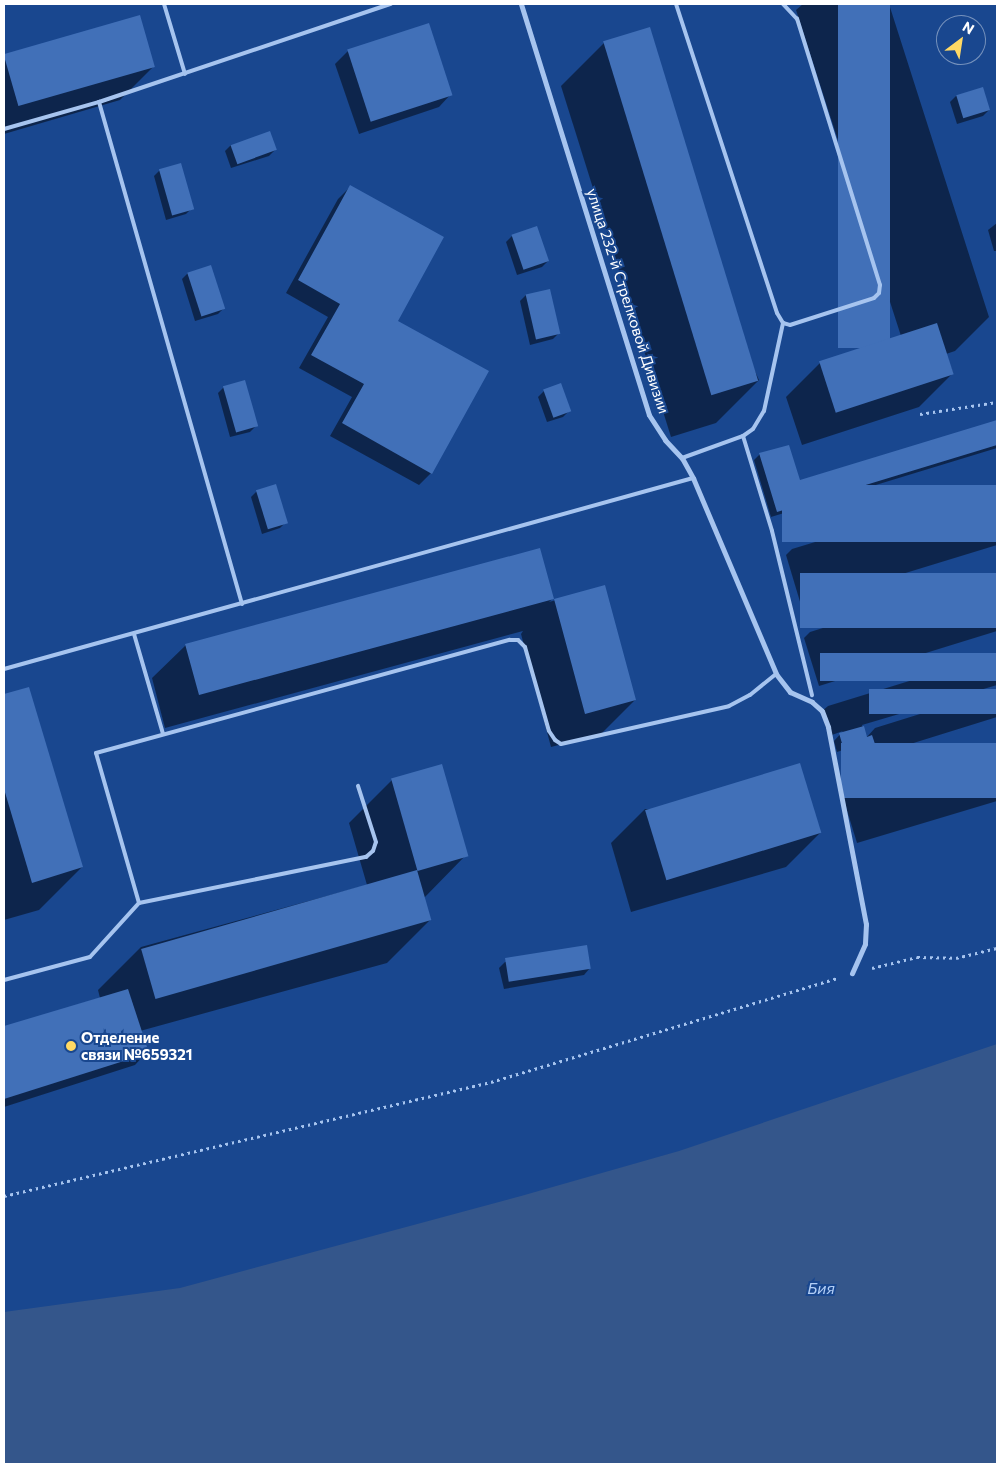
<!DOCTYPE html>
<html>
<head>
<meta charset="utf-8">
<style>
	body { margin:0 }
	#map { position:relative; width:1001px; height:1468px; overflow:hidden; background:#19478f; font-family:Commissioner,sans-serif }
	div>[style] { position:absolute }
	.water>* { inset:0; background:#34568b }
	.shadow>* { inset:0; background:#0007 }
	.building>* { inset:0; background:#4170b8; transform-origin:0 0 }
	.path>* { height:3px; margin-top:-1.5px; transform-origin:0; background:repeating-linear-gradient(90deg,#a6c4ef 0 2.5px,transparent 0 6.5px) }
	.lane>* { height:4px; margin:-2px; padding:0 2px; transform-origin:2px; border-radius:2px; background:#a6c4ef }
	.street>* { height:5px; margin:-2.5px; padding:0 2.5px; transform-origin:2.5px; border-radius:2.5px; background:#a6c4ef }
	.dots>* { width:14px; height:14px; translate:-50% -50%; box-sizing:border-box; border:2px solid #19478f; border-radius:50% }
	span { translate:-50% -50%; white-space:nowrap; text-align:center; line-height:1.15; -webkit-text-stroke:4px #19478f; paint-order:stroke }
	.street-label { font-size:15px; color:#fff }
	.poi-label { font-size:15px; color:#fff; font-weight:700 }
	.left { translate:0 -50%; text-align:left }
	.water-label { font-size:16px; color:#b2cef6; font-style:italic }
	.frame { position:absolute; inset:0; border:5px solid #fff; pointer-events:none }
	.north { position:absolute; left:936px; top:15px; width:50px; height:50px; box-sizing:border-box; background:#19478f; border:1px solid #7591bc; border-radius:50%; rotate:31deg; font-size:14px; font-weight:700; line-height:20px; text-align:center; color:#fff }
	.north::after { content:''; display:block; margin:auto; width:18px; height:22px; background:#ffd964; clip-path:polygon(50% 0,100% 100%,50% 72%,0 100%) }
</style>
</head>
<body>
<div id="map">
	<div class="water">
		<div style="clip-path:polygon(997px 1044px,997px 1464px,4px 1464px,4px 1312px,180px 1288px,521px 1196px,679px 1151px)"></div>
	</div>
	<div class="shadow">
		<div style="clip-path:polygon(803px 4px,889px 4px,989px 317px,955px 351px,946px 354px,953px 373px,919px 407px,802px 445px,786px 397px,820px 363px,901px 336px,796px 10px)"></div>
		<div style="clip-path:polygon(139px 17px,154px 66px,120px 100px,4px 134px,4px 56px)"></div>
		<div style="clip-path:polygon(604px 43px,759px 380px,716px 423px,671px 437px,561px 86px)"></div>
		<div style="clip-path:polygon(348px 51px,451px 94px,439px 107px,359px 134px,335px 64px)"></div>
		<div style="clip-path:polygon(982px 88px,989px 110px,983px 116px,957px 124px,950px 102px,956px 96px)"></div>
		<div style="clip-path:polygon(231px 145px,275px 150px,269px 156px,231px 168px,225px 151px)"></div>
		<div style="clip-path:polygon(160px 170px,192px 208px,186px 214px,166px 220px,154px 176px)"></div>
		<div style="clip-path:polygon(351px 186px,396px 321px,431px 473px,419px 485px,330px 436px,352px 397px,299px 368px,328px 317px,286px 293px,338px 199px)"></div>
		<div style="clip-path:polygon(997px 223px,997px 251px,994px 251px,988px 230px)"></div>
		<div style="clip-path:polygon(512px 236px,548px 261px,542px 267px,517px 275px,506px 242px)"></div>
		<div style="clip-path:polygon(188px 273px,224px 308px,218px 314px,195px 321px,182px 279px)"></div>
		<div style="clip-path:polygon(526px 295px,559px 333px,553px 339px,530px 345px,520px 301px)"></div>
		<div style="clip-path:polygon(224px 387px,256px 426px,250px 432px,230px 437px,218px 393px)"></div>
		<div style="clip-path:polygon(544px 391px,569px 411px,563px 417px,547px 422px,538px 397px)"></div>
		<div style="clip-path:polygon(997px 421px,997px 448px,771px 517px,754px 460px,760px 454px,799px 481px)"></div>
		<div style="clip-path:polygon(997px 487px,997px 545px,801px 605px,786px 555px,792px 549px)"></div>
		<div style="clip-path:polygon(257px 491px,286px 522px,280px 528px,262px 534px,251px 497px)"></div>
		<div style="clip-path:polygon(997px 574px,997px 631px,819px 686px,804px 638px,810px 632px)"></div>
		<div style="clip-path:polygon(604px 587px,635px 700px,601px 734px,551px 747px,521px 634px,523px 631px,165px 728px,152px 678px,186px 645px,552px 599px,549px 602px)"></div>
		<div style="clip-path:polygon(997px 654px,997px 685px,862px 725px,866px 738px,875px 728px,997px 690px,997px 717px,875px 755px,874px 751px,846px 762px,843px 750px,837px 752px,834px 741px,843px 731px,829px 736px,821px 712px,828px 706px)"></div>
		<div style="clip-path:polygon(28px 688px,82px 867px,39px 910px,4px 920px,4px 696px)"></div>
		<div style="clip-path:polygon(997px 744px,997px 801px,857px 843px,842px 794px,848px 788px)"></div>
		<div style="clip-path:polygon(392px 780px,466px 855px,424px 898px,430px 920px,387px 963px,140px 1031px,147px 1052px,135px 1065px,4px 1107px,4px 1027px,100px 998px,98px 990px,141px 947px,367px 885px,349px 823px)"></div>
		<div style="clip-path:polygon(645px 809px,820px 833px,786px 867px,631px 912px,611px 843px)"></div>
		<div style="clip-path:polygon(505px 962px,590px 968px,584px 975px,504px 989px,499px 968px)"></div>
	</div>
	<div class="building">
		<div style="left:838px;top:4px;width:52px;height:344px"></div>
		<div style="left:140px;top:15px;width:54px;height:142px;rotate:74deg"></div>
		<div style="left:429px;top:23px;width:76px;height:86px;rotate:72deg"></div>
		<div style="left:650px;top:27px;width:370px;height:49px;rotate:73deg"></div>
		<div style="left:983px;top:87px;width:24px;height:28px;rotate:73deg"></div>
		<div style="left:270px;top:131px;width:20px;height:42px;rotate:70deg"></div>
		<div style="left:181px;top:163px;width:48px;height:23px;rotate:74deg"></div>
		<div style="clip-path:polygon(350px 185px,444px 237px,398px 321px,489px 371px,432px 474px,342px 423px,364px 384px,311px 355px,340px 304px,298px 280px)"></div>
		<div style="left:537px;top:226px;width:37px;height:27px;rotate:71deg"></div>
		<div style="left:211px;top:265px;width:46px;height:25px;rotate:72deg"></div>
		<div style="left:550px;top:289px;width:46px;height:25px;rotate:77deg"></div>
		<div style="left:937px;top:323px;width:54px;height:124px;rotate:72deg"></div>
		<div style="left:245px;top:380px;width:48px;height:23px;rotate:74deg"></div>
		<div style="left:561px;top:383px;width:30px;height:19px;rotate:70deg"></div>
		<div style="clip-path:polygon(997px 420px,997px 445px,777px 512px,759px 453px,789px 445px,800px 480px)"></div>
		<div style="left:276px;top:484px;width:41px;height:21px;rotate:73deg"></div>
		<div style="left:997px;top:485px;width:57px;height:215px;rotate:90deg"></div>
		<div style="clip-path:polygon(540px 548px,554px 599px,605px 585px,636px 700px,585px 714px,554px 599px,199px 695px,185px 644px)"></div>
		<div style="left:997px;top:573px;width:55px;height:197px;rotate:90deg"></div>
		<div style="left:997px;top:653px;width:28px;height:177px;rotate:90deg"></div>
		<div style="clip-path:polygon(29px 687px,83px 867px,32px 883px,4px 789px,4px 694px)"></div>
		<div style="left:997px;top:689px;width:25px;height:128px;rotate:90deg"></div>
		<div style="clip-path:polygon(864px 726px,867px 737px,872px 735px,877px 750px,852px 757px,849px 745px,843px 747px,839px 733px)"></div>
		<div style="left:997px;top:743px;width:55px;height:156px;rotate:90deg"></div>
		<div style="left:800px;top:763px;width:73px;height:162px;rotate:73deg"></div>
		<div style="left:442px;top:764px;width:96px;height:53px;rotate:74deg"></div>
		<div style="left:417px;top:870px;width:52px;height:287px;rotate:74deg"></div>
		<div style="left:587px;top:945px;width:24px;height:83px;rotate:81deg"></div>
		<div style="clip-path:polygon(128px 989px,149px 1053px,4px 1099px,4px 1026px)"></div>
	</div>
	<div class="path">
		<div style="left:920px;top:414px;width:78px;rotate:-8.9deg"></div>
		<div style="left:872px;top:968px;width:46px;rotate:-13.7deg"></div>
		<div style="left:917px;top:957px;width:39px;rotate:1deg"></div>
		<div style="left:956px;top:958px;width:42px;rotate:-13.7deg"></div>
		<div style="left:4px;top:1196px;width:500px;rotate:-13.17deg"></div>
		<div style="left:491px;top:1082px;width:361px;rotate:-16.7deg"></div>
	</div>
	<div class="lane">
		<div style="left:164px;top:4px;width:73px;rotate:73.3deg"></div>
		<div style="left:676px;top:4px;width:325px;rotate:71.9deg"></div>
		<div style="left:777px;top:313px;width:12px;rotate:59deg"></div>
		<div style="left:783px;top:323px;width:7px;rotate:16deg"></div>
		<div style="left:790px;top:325px;width:88px;rotate:-17.8deg"></div>
		<div style="left:874px;top:298px;width:7px;rotate:-45deg"></div>
		<div style="left:879px;top:293px;width:8px;rotate:-83deg"></div>
		<div style="left:880px;top:285px;width:279px;rotate:-107.3deg"></div>
		<div style="left:797px;top:19px;width:21px;rotate:-133deg"></div>
		<div style="left:99px;top:102px;width:522px;rotate:74.1deg"></div>
		<div style="left:4px;top:129px;width:99px;rotate:-15.9deg"></div>
		<div style="left:99px;top:102px;width:308px;rotate:-18.6deg"></div>
		<div style="left:743px;top:436px;width:99px;rotate:73deg"></div>
		<div style="left:772px;top:531px;width:169px;rotate:76.3deg"></div>
		<div style="left:682px;top:458px;width:65px;rotate:-19.8deg"></div>
		<div style="left:743px;top:436px;width:12px;rotate:-35deg"></div>
		<div style="left:753px;top:429px;width:21px;rotate:-59deg"></div>
		<div style="left:764px;top:411px;width:90px;rotate:-77.8deg"></div>
		<div style="left:134px;top:634px;width:104px;rotate:73.8deg"></div>
		<div style="left:4px;top:669px;width:715px;rotate:-15.49deg"></div>
		<div style="left:139px;top:903px;width:156px;rotate:-106deg"></div>
		<div style="left:96px;top:753px;width:429px;rotate:-15.3deg"></div>
		<div style="left:510px;top:640px;width:8px"></div>
		<div style="left:518px;top:640px;width:10px;rotate:45deg"></div>
		<div style="left:525px;top:647px;width:87px;rotate:74.1deg"></div>
		<div style="left:549px;top:731px;width:11px;rotate:56deg"></div>
		<div style="left:555px;top:740px;width:7px;rotate:34deg"></div>
		<div style="left:561px;top:744px;width:172px;rotate:-12.7deg"></div>
		<div style="left:729px;top:706px;width:24px;rotate:-28deg"></div>
		<div style="left:750px;top:695px;width:33px;rotate:-39deg"></div>
		<div style="left:4px;top:980px;width:89px;rotate:-15deg"></div>
		<div style="left:90px;top:957px;width:73px;rotate:-47.8deg"></div>
		<div style="left:139px;top:903px;width:232px;rotate:-11.5deg"></div>
		<div style="left:366px;top:857px;width:9px;rotate:-41deg"></div>
		<div style="left:373px;top:851px;width:9px;rotate:-72deg"></div>
		<div style="left:376px;top:842px;width:59px;rotate:-107.8deg"></div>
	</div>
	<div class="street">
		<div style="left:521px;top:4px;width:430px;rotate:72.7deg"></div>
		<div style="left:649px;top:415px;width:30px;rotate:57deg"></div>
		<div style="left:665px;top:440px;width:25px;rotate:47deg"></div>
		<div style="left:682px;top:458px;width:23px;rotate:61deg"></div>
		<div style="left:693px;top:478px;width:213px;rotate:67deg"></div>
		<div style="left:776px;top:674px;width:23px;rotate:52deg"></div>
		<div style="left:790px;top:692px;width:24px;rotate:24deg"></div>
		<div style="left:812px;top:702px;width:13px;rotate:42deg"></div>
		<div style="left:822px;top:711px;width:17px;rotate:69deg"></div>
		<div style="left:828px;top:727px;width:201px;rotate:79.1deg"></div>
		<div style="left:866px;top:924px;width:20px;rotate:93deg"></div>
		<div style="left:865px;top:944px;width:32px;rotate:114deg"></div>
	</div>
	<div class="dots">
		<div style="left:71px;top:1046px;background:#ffd964"></div>
	</div>
	<div class="street-label">
		<span style="left:628px;top:301px;rotate:72deg">улица 232-й Стрелковой Дивизии</span>
	</div>
	<div class="poi-label">
		<span class="left" style="left:81px;top:1046px">Отделение<br>связи №659321</span>
	</div>
	<div class="water-label">
		<span style="left:821px;top:1288px">Бия</span>
	</div>
	<div class="frame"></div>
	<div class="north">N</div>
</div>
</body>
</html>
